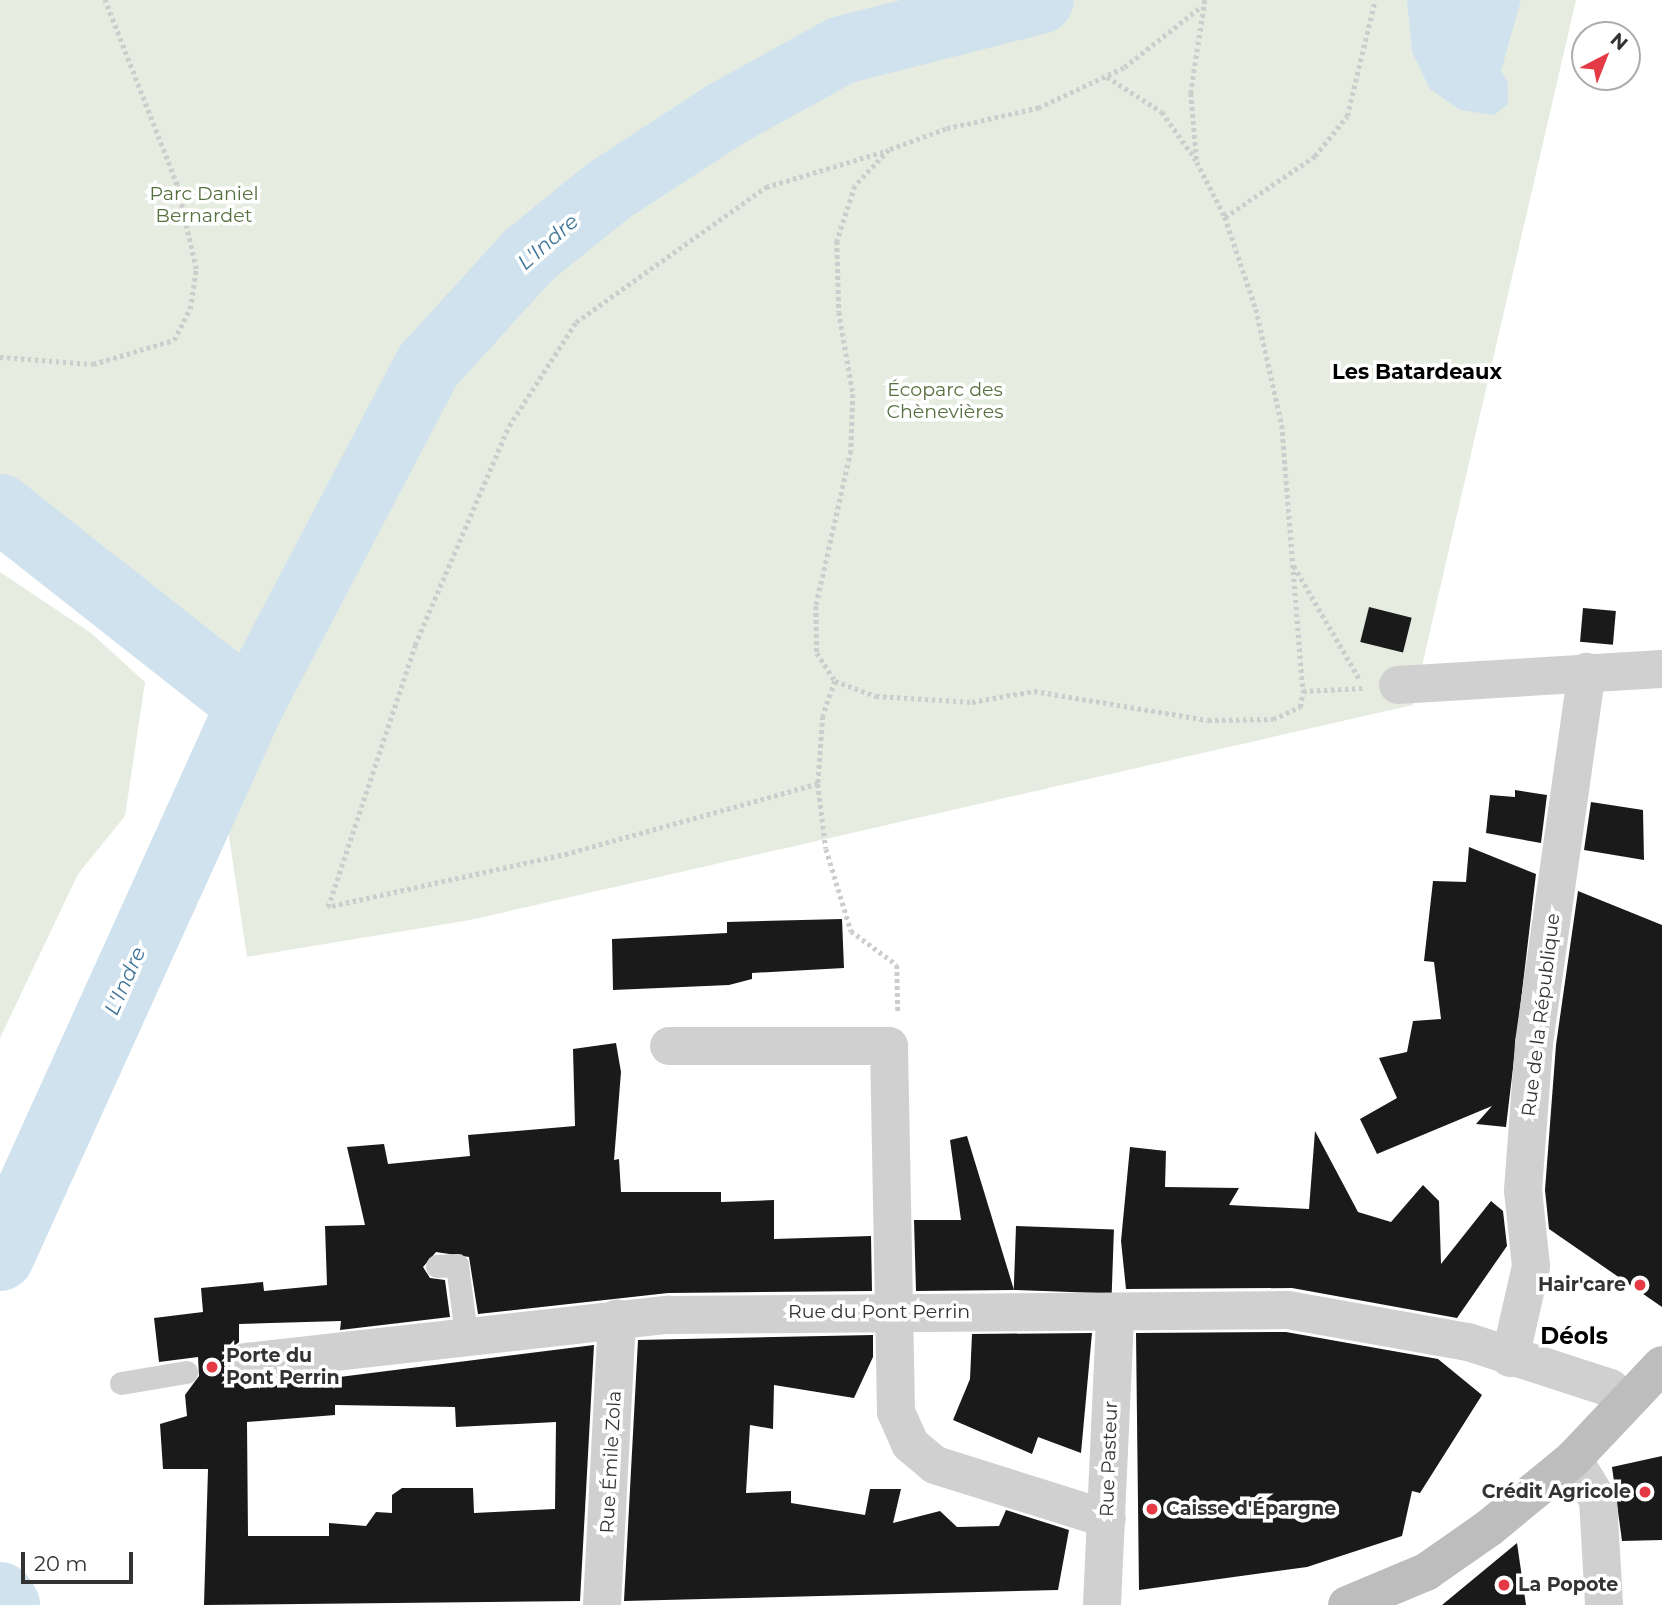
<!DOCTYPE html>
<html>
<head>
<meta charset="utf-8">
<style>
	body { margin:0 }
	#map { position:relative; width:1662px; height:1605px; overflow:hidden; background:#fff; font-family:Montserrat,sans-serif }
	div>[style] { position:absolute }
	.green>* { inset:0; background:#e6ecdf }
	.water>* { inset:0; background:#cfe2ee }
	.river>* { height:68px; margin:-34px; padding:0 34px; transform-origin:34px; border-radius:34px; background:#cfe2ee }
	.building>* { inset:0; background:#1a1a1a; transform-origin:0 0 }
	.path>* { height:4.5px; margin-top:-2.25px; transform-origin:0; background:repeating-linear-gradient(90deg,#cdcdcd 0 3.5px,transparent 0 7px) }
	.service>* { height:23px; margin:-11.5px; padding:0 11.5px; transform-origin:11.5px; border-radius:11.5px; background:#d0d0d0 }
	.minor>* { height:38px; margin:-19px; padding:0 19px; transform-origin:19px; border-radius:19px; background:#d0d0d0 }
	.secondary>* { height:38px; margin:-19px; padding:0 19px; transform-origin:19px; border-radius:19px; background:#bdbdbd }
	.dots>* { width:19px; height:19px; translate:-50% -50%; box-sizing:border-box; border:4px solid #fff; border-radius:50% }
	span { translate:-50% -50%; white-space:nowrap; text-align:center; line-height:1.15; -webkit-text-stroke:7px #fff; paint-order:stroke }
	.park-label { font-size:19px; color:#56703f }
	.street-label { font-size:19px; color:#333 }
	.poi-label { font-size:19px; color:#333; font-weight:700 }
	.right { translate:-100% -50%; text-align:right }
	.left { translate:0 -50%; text-align:left }
	.water-label { font-size:21px; color:#3f7597; font-style:italic }
	.neighbourhood-label { font-size:21px; color:#000; font-weight:700 }
	.quarter-label { font-size:23px; color:#000; font-weight:700 }
	.north { position:absolute; left:1571px; top:21px; width:70px; height:70px; box-sizing:border-box; background:#fff; border:2px solid #adadad; border-radius:50%; rotate:42deg; font-size:19px; font-weight:700; line-height:28px; text-align:center; color:#333 }
	.north::after { content:''; display:block; margin:auto; width:24px; height:32px; background:#e63946; clip-path:polygon(50% 0,100% 100%,50% 72%,0 100%) }
	.scale { position:absolute; left:21px; top:1552px; width:112px; height:32px; box-sizing:border-box; border:4px solid #333; border-top:0; padding-left:9px; font-size:21px; line-height:24px; white-space:nowrap; color:#333; -webkit-text-stroke:5px #fff; paint-order:stroke }
</style>
</head>
<body>
<div id="map">
	<div class="green">
		<div style="clip-path:polygon(0 0,1576px 0,1413px 705px,470px 920px,247px 957px,198px 629px,172px 624px,85px 569px,0 500px)"></div>
		<div style="clip-path:polygon(0 572px,91px 633px,145px 682px,125px 816px,78px 874px,0 1038px)"></div>
	</div>
	<div class="water">
		<div style="clip-path:polygon(1407px 0,1521px 0,1501px 71px,1508px 83px,1508px 104px,1494px 115px,1460px 110px,1430px 89px,1412px 52px)"></div>
	</div>
	<div class="river">
		<div style="left:0;top:508px;width:318px;rotate:38.2deg"></div>
		<div style="left:0;top:1257px;width:606px;rotate:-65.63deg"></div>
		<div style="left:250px;top:705px;width:383px;rotate:-62.3deg"></div>
		<div style="left:428px;top:366px;width:150px;rotate:-47.7deg"></div>
		<div style="left:529px;top:255px;width:102px;rotate:-39deg"></div>
		<div style="left:608px;top:191px;width:141px;rotate:-33.1deg"></div>
		<div style="left:726px;top:114px;width:132px;rotate:-28.9deg"></div>
		<div style="left:842px;top:50px;width:204px;rotate:-14.2deg"></div>
		<div style="left:0;top:1596px;width:11px;rotate:56deg"></div>
	</div>
	<div class="building">
		<div style="left:1369px;top:607px;width:44px;height:36px;rotate:14deg"></div>
		<div style="left:1583px;top:608px;width:33px;height:34px;rotate:5deg"></div>
		<div style="clip-path:polygon(1515px 790px,1547px 795px,1541px 843px,1486px 833px,1490px 795px,1515px 797px)"></div>
		<div style="clip-path:polygon(1591px 802px,1643px 810px,1644px 860px,1584px 850px)"></div>
		<div style="clip-path:polygon(1469px 847px,1536px 874px,1506px 1127px,1476px 1124px,1492px 1106px,1377px 1154px,1360px 1119px,1397px 1098px,1379px 1058px,1407px 1052px,1413px 1021px,1441px 1019px,1434px 962px,1424px 961px,1433px 881px,1466px 882px)"></div>
		<div style="clip-path:polygon(1578px 891px,1662px 925px,1662px 1307px,1549px 1229px,1545px 1190px,1556px 1045px)"></div>
		<div style="clip-path:polygon(842px 919px,844px 968px,752px 973px,752px 979px,729px 985px,613px 990px,612px 939px,727px 933px,727px 922px)"></div>
		<div style="clip-path:polygon(evenodd,616px 1043px,621px 1072px,614px 1160px,619px 1159px,621px 1192px,721px 1192px,721px 1202px,774px 1200px,774px 1239px,871px 1236px,872px 1291px,668px 1293px,478px 1314px,469px 1257px,436px 1252px,423px 1267px,430px 1278px,445px 1280px,450px 1317px,340px 1330px,341px 1321px,239px 1324px,239px 1342px,226px 1353px,224px 1365px,245px 1389px,594px 1345px,580px 1601px,204px 1605px,208px 1469px,163px 1469px,160px 1424px,187px 1416px,185px 1395px,199px 1376px,198px 1357px,159px 1362px,154px 1318px,203px 1312px,201px 1288px,263px 1282px,264px 1291px,327px 1285px,325px 1226px,365px 1225px,347px 1147px,384px 1144px,388px 1164px,470px 1156px,468px 1135px,575px 1126px,573px 1049px,616px 1043px,335px 1405px,455px 1407px,456px 1427px,556px 1422px,555px 1509px,474px 1513px,473px 1488px,402px 1488px,392px 1495px,392px 1513px,376px 1512px,366px 1526px,329px 1523px,329px 1536px,248px 1536px,247px 1422px,335px 1415px,335px 1405px)"></div>
		<div style="clip-path:polygon(1315px 1131px,1358px 1212px,1391px 1222px,1423px 1185px,1439px 1201px,1441px 1264px,1491px 1201px,1503px 1211px,1507px 1246px,1457px 1318px,1292px 1288px,1126px 1289px,1121px 1241px,1130px 1147px,1166px 1151px,1165px 1187px,1239px 1188px,1229px 1205px,1309px 1209px)"></div>
		<div style="clip-path:polygon(967px 1136px,1014px 1290px,916px 1291px,914px 1220px,961px 1220px,950px 1140px)"></div>
		<div style="left:1016px;top:1226px;width:98px;height:64px;rotate:2deg"></div>
		<div style="clip-path:polygon(1286px 1332px,1438px 1359px,1482px 1395px,1420px 1493px,1412px 1491px,1402px 1536px,1307px 1567px,1139px 1590px,1136px 1333px)"></div>
		<div style="clip-path:polygon(1092px 1333px,1081px 1453px,1038px 1437px,1032px 1454px,953px 1420px,970px 1379px,972px 1334px)"></div>
		<div style="clip-path:polygon(873px 1335px,873px 1357px,854px 1398px,774px 1385px,773px 1429px,750px 1425px,746px 1493px,791px 1491px,791px 1503px,865px 1515px,870px 1489px,901px 1489px,893px 1523px,940px 1511px,957px 1527px,999px 1526px,1006px 1510px,1069px 1530px,1058px 1590px,624px 1601px,638px 1340px)"></div>
		<div style="clip-path:polygon(1662px 1456px,1662px 1540px,1622px 1541px,1612px 1467px)"></div>
		<div style="clip-path:polygon(1517px 1543px,1526px 1605px,1442px 1605px)"></div>
	</div>
	<div class="path">
		<div style="left:1205px;top:0;width:94px;rotate:98.6deg"></div>
		<div style="left:1191px;top:93px;width:69px;rotate:85deg"></div>
		<div style="left:1197px;top:162px;width:62px;rotate:63deg"></div>
		<div style="left:1225px;top:217px;width:97px;rotate:71.4deg"></div>
		<div style="left:1256px;top:309px;width:119px;rotate:77.4deg"></div>
		<div style="left:1282px;top:425px;width:267px;rotate:85.5deg"></div>
		<div style="left:1303px;top:691px;width:60px;rotate:-2.9deg"></div>
		<div style="left:1199px;top:9px;width:95px;rotate:141.8deg"></div>
		<div style="left:1124px;top:68px;width:94px;rotate:154.8deg"></div>
		<div style="left:1039px;top:108px;width:95px;rotate:167.3deg"></div>
		<div style="left:946px;top:129px;width:61px;rotate:159.8deg"></div>
		<div style="left:889px;top:150px;width:50px;rotate:133.4deg"></div>
		<div style="left:855px;top:186px;width:58px;rotate:108.1deg"></div>
		<div style="left:837px;top:241px;width:71px;rotate:88.4deg"></div>
		<div style="left:839px;top:312px;width:83px;rotate:80.3deg"></div>
		<div style="left:853px;top:394px;width:57px;rotate:92deg"></div>
		<div style="left:851px;top:451px;width:159px;rotate:102.7deg"></div>
		<div style="left:816px;top:606px;width:47px;rotate:88.8deg"></div>
		<div style="left:817px;top:653px;width:33px;rotate:57deg"></div>
		<div style="left:835px;top:681px;width:44px;rotate:20.1deg"></div>
		<div style="left:876px;top:696px;width:96px;rotate:3.6deg"></div>
		<div style="left:972px;top:702px;width:63px;rotate:-10.1deg"></div>
		<div style="left:1034px;top:691px;width:176px;rotate:9.5deg"></div>
		<div style="left:1208px;top:720px;width:65px;rotate:-0.9deg"></div>
		<div style="left:1273px;top:719px;width:30px;rotate:-24deg"></div>
		<div style="left:1300px;top:707px;width:16px;rotate:-79deg"></div>
		<div style="left:1107px;top:77px;width:65px;rotate:32.5deg"></div>
		<div style="left:1162px;top:112px;width:59px;rotate:54.7deg"></div>
		<div style="left:1225px;top:217px;width:109px;rotate:-34.1deg"></div>
		<div style="left:1315px;top:156px;width:51px;rotate:-51.3deg"></div>
		<div style="left:1347px;top:116px;width:119px;rotate:-76.4deg"></div>
		<div style="left:0;top:357px;width:93px;rotate:4.3deg"></div>
		<div style="left:93px;top:364px;width:84px;rotate:-16.5deg"></div>
		<div style="left:174px;top:340px;width:35px;rotate:-63deg"></div>
		<div style="left:190px;top:309px;width:40px;rotate:-81.5deg"></div>
		<div style="left:196px;top:269px;width:86px;rotate:-102.7deg"></div>
		<div style="left:177px;top:185px;width:199px;rotate:-111.3deg"></div>
		<div style="left:1294px;top:566px;width:132px;rotate:59.9deg"></div>
		<div style="left:835px;top:681px;width:37px;rotate:109deg"></div>
		<div style="left:823px;top:716px;width:68px;rotate:94.2deg"></div>
		<div style="left:818px;top:784px;width:65px;rotate:83deg"></div>
		<div style="left:826px;top:849px;width:86px;rotate:73deg"></div>
		<div style="left:851px;top:931px;width:57px;rotate:36.5deg"></div>
		<div style="left:897px;top:965px;width:46px;rotate:88.8deg"></div>
		<div style="left:818px;top:784px;width:260px;rotate:164.4deg"></div>
		<div style="left:568px;top:854px;width:246px;rotate:167.5deg"></div>
		<div style="left:328px;top:907px;width:276px;rotate:-71.6deg"></div>
		<div style="left:415px;top:645px;width:238px;rotate:-66.8deg"></div>
		<div style="left:509px;top:426px;width:124px;rotate:-57.2deg"></div>
		<div style="left:576px;top:322px;width:233px;rotate:-35.4deg"></div>
		<div style="left:766px;top:187px;width:128px;rotate:-16.7deg"></div>
	</div>
	<div class="service">
		<div style="left:437px;top:1266px;width:20px;rotate:-3deg"></div>
		<div style="left:457px;top:1265px;width:70px;rotate:82.6deg"></div>
		<div style="left:121px;top:1383px;width:66px;rotate:-9.6deg"></div>
	</div>
	<div class="minor">
		<div style="left:1398px;top:685px;width:264px;rotate:-3.5deg"></div>
		<div style="left:669px;top:1046px;width:220px"></div>
		<div style="left:889px;top:1046px;width:366px;rotate:88.9deg"></div>
		<div style="left:896px;top:1412px;width:35px;rotate:66deg"></div>
		<div style="left:910px;top:1444px;width:33px;rotate:40deg"></div>
		<div style="left:935px;top:1465px;width:180px;rotate:17.4deg"></div>
		<div style="left:1510px;top:1358px;width:94px;rotate:-77.1deg"></div>
		<div style="left:1531px;top:1266px;width:76px;rotate:-96deg"></div>
		<div style="left:1523px;top:1190px;width:147px;rotate:-85.7deg"></div>
		<div style="left:1534px;top:1043px;width:375px;rotate:-81.9deg"></div>
		<div style="left:246px;top:1362px;width:425px;rotate:-6.4deg"></div>
		<div style="left:668px;top:1315px;width:620px;rotate:-0.46deg"></div>
		<div style="left:1288px;top:1310px;width:183px;rotate:10.1deg"></div>
		<div style="left:1468px;top:1342px;width:149px;rotate:17.9deg"></div>
		<div style="left:1610px;top:1388px;width:21px;rotate:45deg"></div>
		<div style="left:1573px;top:1459px;width:48px;rotate:58.6deg"></div>
		<div style="left:1598px;top:1500px;width:105px;rotate:86.7deg"></div>
		<div style="left:602px;top:1605px;width:287px;rotate:-87deg"></div>
		<div style="left:1102px;top:1605px;width:291px;rotate:-87.4deg"></div>
	</div>
	<div class="secondary">
		<div style="left:1347px;top:1605px;width:86px;rotate:-22.7deg"></div>
		<div style="left:1426px;top:1572px;width:77px;rotate:-34.9deg"></div>
		<div style="left:1489px;top:1528px;width:109px;rotate:-39.4deg"></div>
		<div style="left:1573px;top:1459px;width:129px;rotate:-46.6deg"></div>
	</div>
	<div class="dots">
		<div style="left:1640px;top:1285px;background:#e63946"></div>
		<div style="left:212px;top:1367px;background:#e63946"></div>
		<div style="left:1645px;top:1492px;background:#e63946"></div>
		<div style="left:1152px;top:1509px;background:#e63946"></div>
		<div style="left:1504px;top:1585px;background:#e63946"></div>
	</div>
	<div class="park-label">
		<span style="left:204px;top:205px">Parc Daniel<br>Bernardet</span>
		<span style="left:945px;top:401px">Écoparc des<br>Chènevières</span>
	</div>
	<div class="street-label">
		<span style="left:1541px;top:1015px;rotate:-83deg">Rue de la République</span>
		<span style="left:879px;top:1312px">Rue du Pont Perrin</span>
		<span style="left:1109px;top:1459px;rotate:-88deg">Rue Pasteur</span>
		<span style="left:611px;top:1462px;rotate:-87deg">Rue Émile Zola</span>
	</div>
	<div class="poi-label">
		<span class="right" style="left:1626px;top:1285px">Hair'care</span>
		<span class="left" style="left:226px;top:1367px">Porte du<br>Pont Perrin</span>
		<span class="right" style="left:1631px;top:1492px">Crédit Agricole</span>
		<span class="left" style="left:1166px;top:1509px">Caisse d'Épargne</span>
		<span class="left" style="left:1518px;top:1585px">La Popote</span>
	</div>
	<div class="water-label">
		<span style="left:548px;top:242px;rotate:-41deg">L'Indre</span>
		<span style="left:125px;top:981px;rotate:-66deg">L'Indre</span>
	</div>
	<div class="neighbourhood-label">
		<span style="left:1417px;top:372px">Les Batardeaux</span>
	</div>
	<div class="quarter-label">
		<span style="left:1574px;top:1336px">Déols</span>
	</div>
	<div class="north">N</div>
	<div class="scale">20 m</div>
</div>
</body>
</html>
